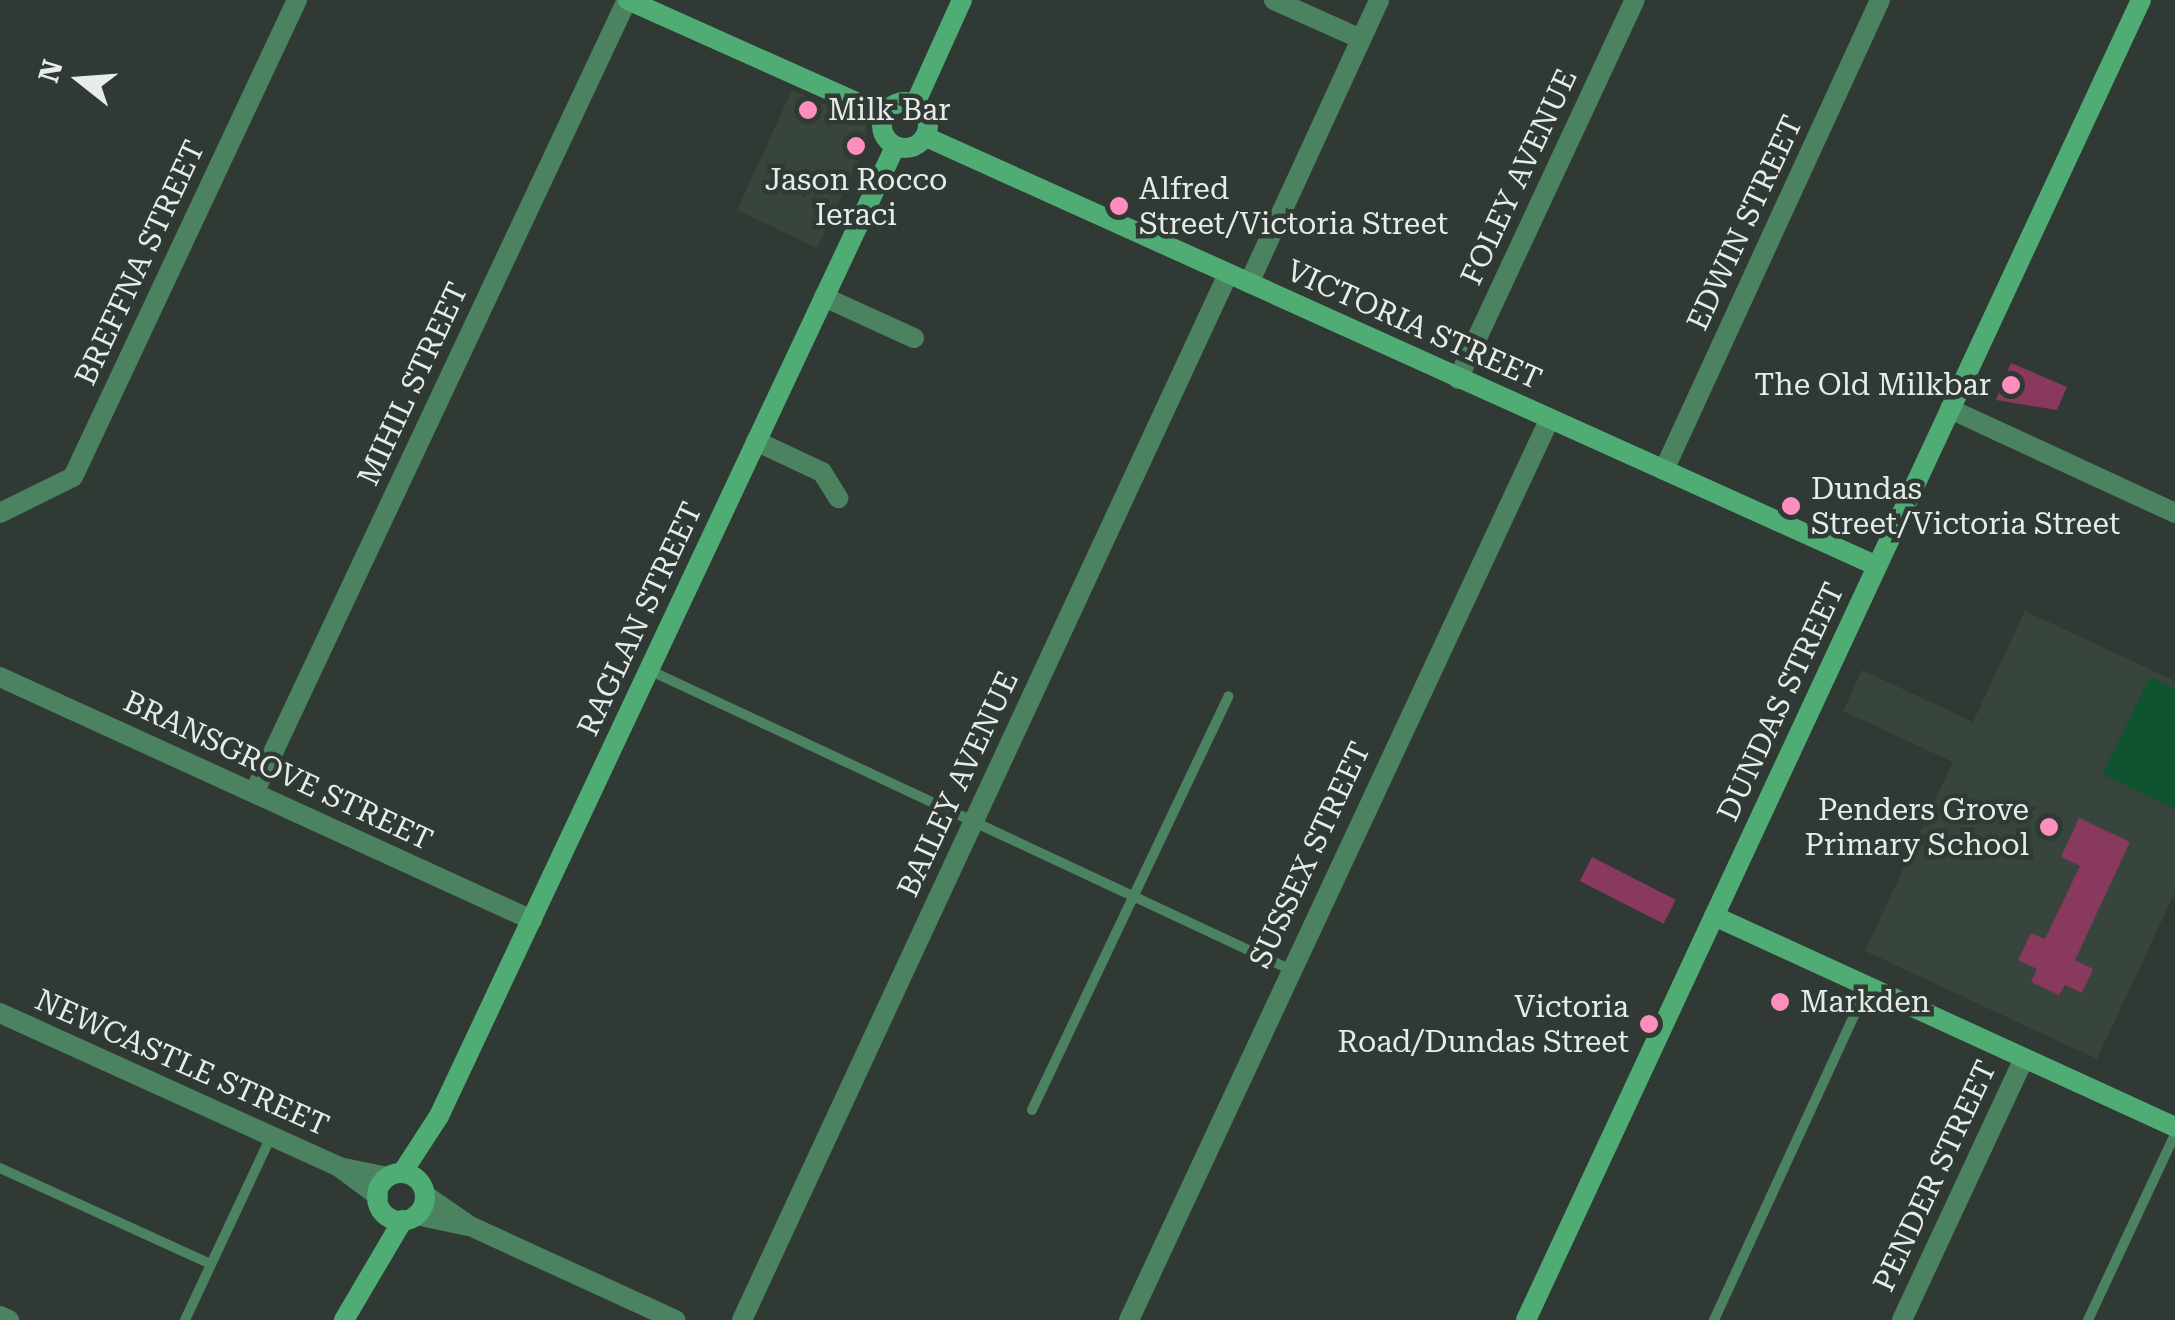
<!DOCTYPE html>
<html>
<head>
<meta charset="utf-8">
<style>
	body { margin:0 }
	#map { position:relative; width:2175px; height:1320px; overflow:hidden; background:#303933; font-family:"Roboto Serif",serif }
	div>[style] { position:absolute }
	.built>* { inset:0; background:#38453c }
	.green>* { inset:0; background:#105330 }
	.building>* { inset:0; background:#8a395e; transform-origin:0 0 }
	.lane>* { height:10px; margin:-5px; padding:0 5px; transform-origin:5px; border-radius:5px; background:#4b825f }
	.street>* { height:20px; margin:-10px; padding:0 10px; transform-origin:10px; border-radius:10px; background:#4b825f }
	.secondary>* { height:20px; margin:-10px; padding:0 10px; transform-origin:10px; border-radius:10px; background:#4fac75 }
	.secondary>.ring { margin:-10px; padding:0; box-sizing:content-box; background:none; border:20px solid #4fac75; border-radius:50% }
	.dots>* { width:28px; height:28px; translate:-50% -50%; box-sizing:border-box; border:5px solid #303933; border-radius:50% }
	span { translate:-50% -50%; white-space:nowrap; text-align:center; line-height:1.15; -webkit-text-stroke:9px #303933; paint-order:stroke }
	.poi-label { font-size:30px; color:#e6ece8 }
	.left { translate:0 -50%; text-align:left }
	.right { translate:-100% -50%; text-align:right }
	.street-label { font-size:30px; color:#e6ece8 }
	.north { position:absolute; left:30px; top:30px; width:100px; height:100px; -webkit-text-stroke:8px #303933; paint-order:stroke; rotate:287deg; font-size:28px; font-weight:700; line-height:40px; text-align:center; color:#e6ece8 }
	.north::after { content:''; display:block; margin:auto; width:35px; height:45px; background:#e6ece8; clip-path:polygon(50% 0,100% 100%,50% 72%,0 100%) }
</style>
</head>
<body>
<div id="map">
	<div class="built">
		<div style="clip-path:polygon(792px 90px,866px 123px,866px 144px,817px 248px,737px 210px)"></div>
		<div style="clip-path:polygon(2025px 611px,2175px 681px,2175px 892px,2097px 1059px,1865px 951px,1953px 762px,1843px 711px,1862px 670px,1973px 722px)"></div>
	</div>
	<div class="green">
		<div style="clip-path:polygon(2150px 677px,2175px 689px,2175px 809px,2102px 774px)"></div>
	</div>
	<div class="building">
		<div style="clip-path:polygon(2011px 363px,2067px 387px,2057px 410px,1996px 400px)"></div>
		<div style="clip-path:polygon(2079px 818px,2130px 842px,2075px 960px,2093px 969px,2082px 993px,2065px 985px,2059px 995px,2031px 982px,2037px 969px,2018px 960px,2031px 933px,2045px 939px,2080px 866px,2061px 857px)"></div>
		<div style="left:1592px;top:857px;width:94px;height:27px;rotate:27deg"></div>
	</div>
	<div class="lane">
		<div style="left:649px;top:670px;width:706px;rotate:25.04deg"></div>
		<div style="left:1032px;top:1110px;width:458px;rotate:-64.6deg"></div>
		<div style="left:0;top:1168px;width:232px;rotate:24.5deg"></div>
		<div style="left:185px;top:1320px;width:203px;rotate:-64.9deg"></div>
		<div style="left:1714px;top:1320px;width:366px;rotate:-65.3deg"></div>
		<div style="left:2088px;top:1320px;width:205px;rotate:-64.9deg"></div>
	</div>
	<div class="street">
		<div style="left:1274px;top:0;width:95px;rotate:24.1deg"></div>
		<div style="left:1249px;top:283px;width:311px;rotate:-65.3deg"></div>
		<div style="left:824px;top:297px;width:99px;rotate:24.5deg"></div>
		<div style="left:1458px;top:379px;width:418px;rotate:-65deg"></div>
		<div style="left:1950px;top:409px;width:248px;rotate:24.8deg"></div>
		<div style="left:756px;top:441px;width:73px;rotate:25.2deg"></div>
		<div style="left:822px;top:472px;width:31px;rotate:58deg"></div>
		<div style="left:1664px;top:470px;width:517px;rotate:-65.32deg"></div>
		<div style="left:0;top:513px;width:81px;rotate:-26.3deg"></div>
		<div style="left:73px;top:477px;width:527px;rotate:-64.85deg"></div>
		<div style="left:0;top:677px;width:585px;rotate:24.55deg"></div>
		<div style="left:254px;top:793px;width:876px;rotate:-64.81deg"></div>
		<div style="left:0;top:1013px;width:372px;rotate:24.4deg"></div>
		<div style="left:339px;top:1167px;width:50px;rotate:11.5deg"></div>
		<div style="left:339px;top:1167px;width:49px;rotate:36.6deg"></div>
		<div style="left:425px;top:1195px;width:55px;rotate:34.6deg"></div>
		<div style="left:470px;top:1226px;width:226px;rotate:24.6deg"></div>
		<div style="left:416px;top:1215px;width:53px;rotate:11.9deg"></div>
		<div style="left:0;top:1316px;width:10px;rotate:24deg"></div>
		<div style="left:742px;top:1320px;width:1153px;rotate:-65.08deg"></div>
		<div style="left:1129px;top:1320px;width:995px;rotate:-64.98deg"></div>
		<div style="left:1902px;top:1320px;width:289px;rotate:-65deg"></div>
	</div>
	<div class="secondary">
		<div style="left:628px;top:0;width:282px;rotate:24.1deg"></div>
		<div class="ring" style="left:882px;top:102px;width:26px;height:26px"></div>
		<div style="left:915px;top:104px;width:114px;rotate:-65.7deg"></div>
		<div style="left:926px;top:137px;width:1043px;rotate:24.28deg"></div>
		<div style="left:1714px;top:916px;width:507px;rotate:24.59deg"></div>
		<div style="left:402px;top:1173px;width:68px;rotate:-57deg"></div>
		<div style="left:439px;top:1116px;width:1071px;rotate:-64.8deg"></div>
		<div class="ring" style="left:377px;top:1173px;width:28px;height:28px"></div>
		<div style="left:344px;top:1320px;width:116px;rotate:-59.5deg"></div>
		<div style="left:1526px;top:1320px;width:1456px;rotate:-65.02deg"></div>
	</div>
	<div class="dots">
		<div style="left:808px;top:110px;background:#fd8ebe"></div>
		<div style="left:856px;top:146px;background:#fd8ebe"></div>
		<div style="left:1119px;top:206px;background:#fd8ebe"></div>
		<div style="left:2011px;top:385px;background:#fd8ebe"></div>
		<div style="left:1791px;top:506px;background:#fd8ebe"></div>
		<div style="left:2049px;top:827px;background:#fd8ebe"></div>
		<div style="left:1780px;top:1002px;background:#fd8ebe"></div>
		<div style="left:1649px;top:1024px;background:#fd8ebe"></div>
	</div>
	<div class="poi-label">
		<span class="left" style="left:828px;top:110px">Milk Bar</span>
		<span style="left:856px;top:197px">Jason Rocco<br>Ieraci</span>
		<span class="left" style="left:1139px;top:206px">Alfred<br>Street/Victoria Street</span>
		<span class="right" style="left:1991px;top:385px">The Old Milkbar</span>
		<span class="left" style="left:1811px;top:506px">Dundas<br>Street/Victoria Street</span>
		<span class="right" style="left:2029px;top:827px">Penders Grove<br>Primary School</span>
		<span class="left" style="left:1800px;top:1002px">Markden</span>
		<span class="right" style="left:1629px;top:1024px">Victoria<br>Road/Dundas Street</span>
	</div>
	<div class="street-label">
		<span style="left:1519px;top:177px;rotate:-65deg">FOLEY AVENUE</span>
		<span style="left:1745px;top:223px;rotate:-65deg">EDWIN STREET</span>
		<span style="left:140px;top:263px;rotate:-65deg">BREFFNA STREET</span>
		<span style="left:1414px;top:325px;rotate:24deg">VICTORIA STREET</span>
		<span style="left:413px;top:384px;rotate:-65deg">MIHIL STREET</span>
		<span style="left:640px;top:619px;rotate:-65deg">RAGLAN STREET</span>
		<span style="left:1781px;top:702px;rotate:-65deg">DUNDAS STREET</span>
		<span style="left:278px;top:771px;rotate:25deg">BRANSGROVE STREET</span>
		<span style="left:958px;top:784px;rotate:-65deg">BAILEY AVENUE</span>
		<span style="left:1310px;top:855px;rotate:-65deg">SUSSEX STREET</span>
		<span style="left:182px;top:1063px;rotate:24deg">NEWCASTLE STREET</span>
		<span style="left:1935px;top:1176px;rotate:-65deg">PENDER STREET</span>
	</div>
	<div class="north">N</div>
</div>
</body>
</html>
